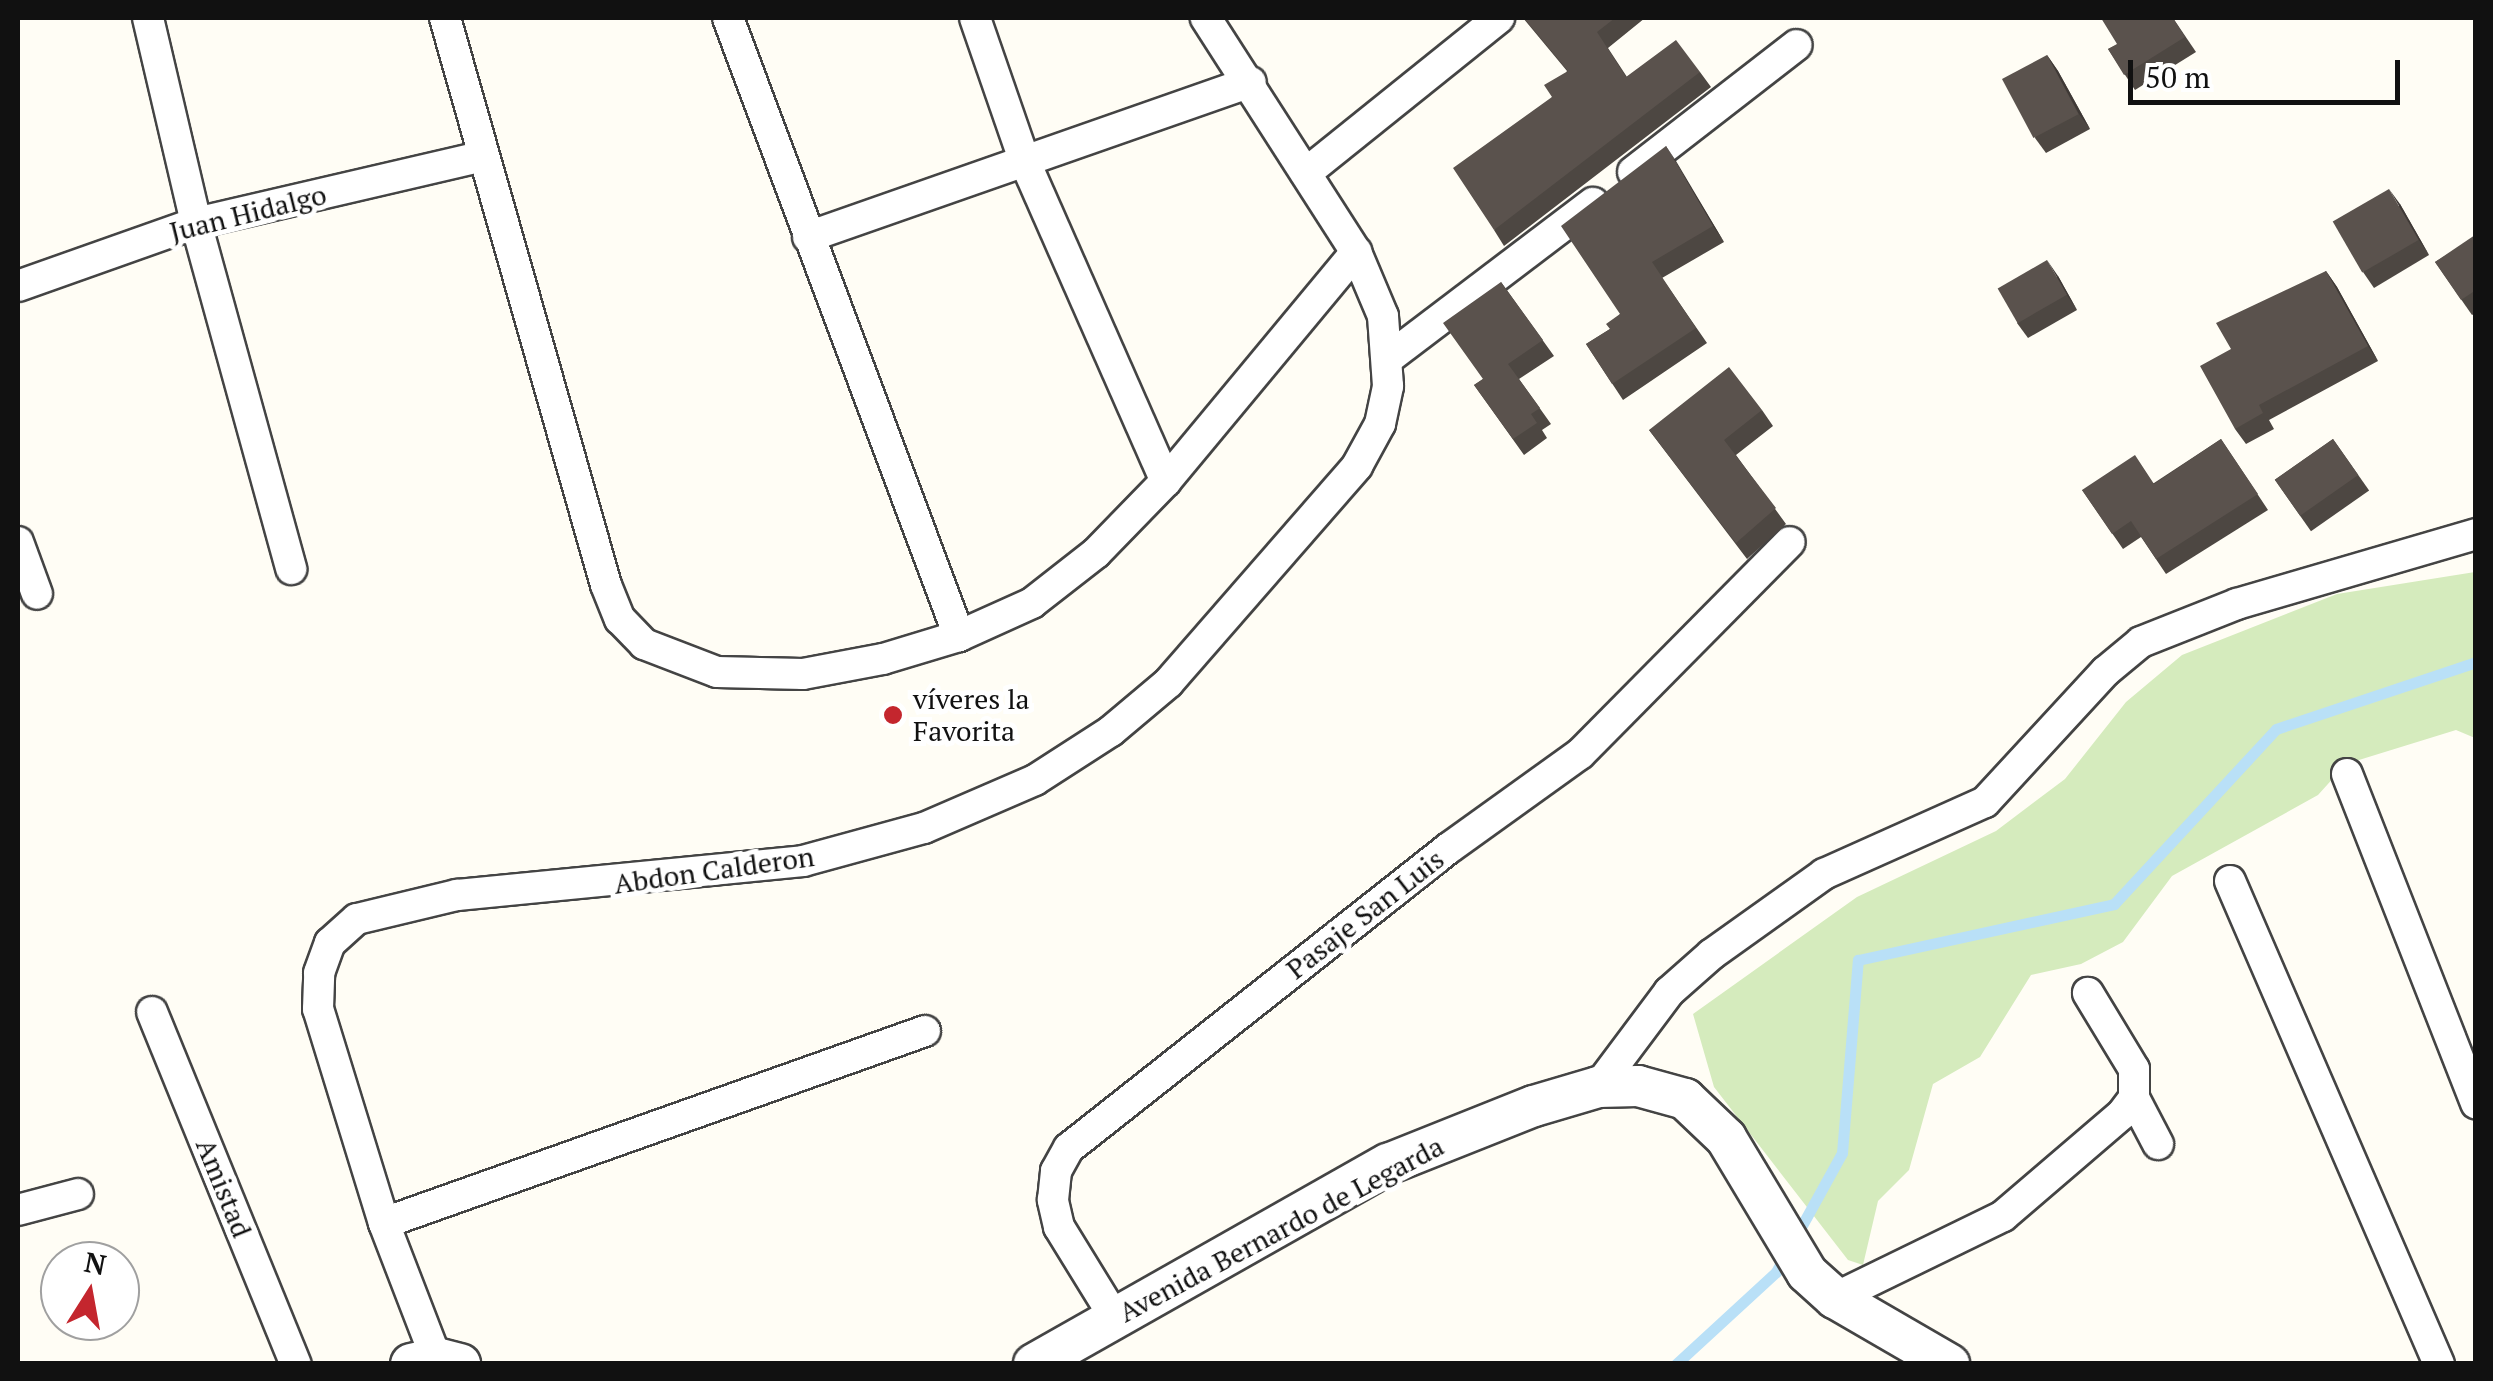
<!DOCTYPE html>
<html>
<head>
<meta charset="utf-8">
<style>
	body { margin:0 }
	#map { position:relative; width:2493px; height:1381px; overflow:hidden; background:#fffdf5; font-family:"PT Serif",serif }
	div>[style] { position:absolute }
	.green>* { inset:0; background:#d5ebbd }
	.stream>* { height:11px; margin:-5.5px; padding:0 5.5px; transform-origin:5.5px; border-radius:5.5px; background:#b9e0f7 }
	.roads { filter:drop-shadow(2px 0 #444) drop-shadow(-2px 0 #444) drop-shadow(0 2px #444) drop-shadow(0 -2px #444) }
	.minor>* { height:30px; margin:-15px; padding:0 15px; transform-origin:15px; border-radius:15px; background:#fff }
	.tertiary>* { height:40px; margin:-20px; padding:0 20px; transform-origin:20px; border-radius:20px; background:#fff }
	.wall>* { inset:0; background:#4d4742; transform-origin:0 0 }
	.shaded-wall>* { inset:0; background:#3f3936 }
	.building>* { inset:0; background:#5a524d; transform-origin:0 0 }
	.dots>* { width:28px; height:28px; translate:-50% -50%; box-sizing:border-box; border:5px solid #fff; border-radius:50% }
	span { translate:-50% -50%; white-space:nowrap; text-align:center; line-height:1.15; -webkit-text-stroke:10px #fff; paint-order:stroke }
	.street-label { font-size:28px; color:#111 }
	.poi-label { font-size:28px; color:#111 }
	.left { translate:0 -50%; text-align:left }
	.frame { position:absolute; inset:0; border:20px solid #111; pointer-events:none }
	.north { position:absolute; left:40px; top:1241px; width:100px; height:100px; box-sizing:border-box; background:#fff; border:2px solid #a0a0a0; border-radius:50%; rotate:11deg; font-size:28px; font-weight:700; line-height:40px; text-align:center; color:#111 }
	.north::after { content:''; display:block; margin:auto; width:35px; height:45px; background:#c4262e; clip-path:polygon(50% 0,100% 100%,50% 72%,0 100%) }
	.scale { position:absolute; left:2128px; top:60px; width:272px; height:45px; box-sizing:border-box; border:5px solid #111; border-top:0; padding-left:12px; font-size:30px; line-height:35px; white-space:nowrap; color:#111; -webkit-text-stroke:8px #fff; paint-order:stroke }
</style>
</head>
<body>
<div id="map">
	<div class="green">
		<div style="clip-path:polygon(2475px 572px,2475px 738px,2456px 730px,2346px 764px,2318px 795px,2172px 876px,2123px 942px,2081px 964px,2031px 975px,1980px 1057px,1933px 1084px,1909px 1170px,1878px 1201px,1863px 1265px,1848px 1260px,1714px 1087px,1693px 1014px,1857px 897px,1996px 831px,2065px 779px,2126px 702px,2182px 655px,2337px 594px)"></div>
	</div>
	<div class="stream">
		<div style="left:1795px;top:1238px;width:97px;rotate:-61.1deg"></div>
		<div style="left:1842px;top:1153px;width:194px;rotate:-85.3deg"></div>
		<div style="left:1858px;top:960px;width:262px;rotate:-12.3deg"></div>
		<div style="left:2114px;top:904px;width:238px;rotate:-47.2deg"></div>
		<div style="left:2276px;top:729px;width:211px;rotate:-18.5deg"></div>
		<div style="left:1676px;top:1364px;width:136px;rotate:-42.6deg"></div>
		<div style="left:1776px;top:1272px;width:21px;rotate:-61deg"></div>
	</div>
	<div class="roads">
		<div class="minor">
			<div style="left:148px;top:18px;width:211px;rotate:76.8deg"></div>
			<div style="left:196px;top:223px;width:359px;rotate:74.6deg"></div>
			<div style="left:445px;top:18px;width:589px;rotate:74.15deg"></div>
			<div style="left:606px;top:585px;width:37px;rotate:68deg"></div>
			<div style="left:620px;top:619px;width:35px;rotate:46deg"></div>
			<div style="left:644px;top:644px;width:78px;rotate:21deg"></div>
			<div style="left:717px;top:672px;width:86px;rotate:1.3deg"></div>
			<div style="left:803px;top:674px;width:81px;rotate:-10.6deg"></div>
			<div style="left:883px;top:659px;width:79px;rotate:-16.8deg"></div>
			<div style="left:959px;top:636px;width:80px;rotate:-24.3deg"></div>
			<div style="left:1032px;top:603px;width:81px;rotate:-38deg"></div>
			<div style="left:1096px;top:553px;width:100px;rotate:-45.8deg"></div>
			<div style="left:1166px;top:481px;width:298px;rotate:-50.3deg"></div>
			<div style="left:728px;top:18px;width:660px;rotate:69.5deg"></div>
			<div style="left:975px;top:18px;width:152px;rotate:70.9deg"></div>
			<div style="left:1025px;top:162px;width:349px;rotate:66.2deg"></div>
			<div style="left:1633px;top:172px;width:207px;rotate:-37.8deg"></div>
			<div style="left:1306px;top:173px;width:248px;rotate:-38.8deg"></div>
			<div style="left:808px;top:237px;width:469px;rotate:-19.3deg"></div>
			<div style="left:18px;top:286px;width:189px;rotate:-19.5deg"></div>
			<div style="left:196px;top:223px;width:295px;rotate:-13.1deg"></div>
			<div style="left:1390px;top:357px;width:255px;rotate:-37.2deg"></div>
			<div style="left:18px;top:542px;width:55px;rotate:69.9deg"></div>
			<div style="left:2347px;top:774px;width:354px;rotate:68.6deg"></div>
			<div style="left:2230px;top:881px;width:526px;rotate:66.6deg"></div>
			<div style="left:152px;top:1012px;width:380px;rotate:67.8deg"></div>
			<div style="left:1598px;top:1087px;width:119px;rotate:-53.2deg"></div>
			<div style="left:1669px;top:992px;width:57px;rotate:-41.5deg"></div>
			<div style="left:1712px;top:954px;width:138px;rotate:-35.5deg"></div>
			<div style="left:1824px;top:874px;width:176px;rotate:-24.1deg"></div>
			<div style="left:1985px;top:802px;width:178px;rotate:-47.3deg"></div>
			<div style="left:2106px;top:671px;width:45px;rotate:-39.6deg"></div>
			<div style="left:2141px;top:642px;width:103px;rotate:-21.6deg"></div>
			<div style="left:2237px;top:604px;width:249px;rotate:-16.3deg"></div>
			<div style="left:2134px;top:1098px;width:52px;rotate:62.4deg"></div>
			<div style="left:18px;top:1210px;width:62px;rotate:-14.9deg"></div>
			<div style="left:384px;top:1223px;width:574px;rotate:-19.54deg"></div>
			<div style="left:1835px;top:1298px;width:187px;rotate:-26deg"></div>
			<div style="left:2003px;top:1216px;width:157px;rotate:-40.6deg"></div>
			<div style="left:2122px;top:1114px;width:20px;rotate:-53deg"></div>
			<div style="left:2134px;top:1098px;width:29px;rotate:-90deg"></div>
			<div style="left:2134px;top:1069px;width:89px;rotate:-121.2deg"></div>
			<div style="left:1115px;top:1318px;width:107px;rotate:-121.6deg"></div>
			<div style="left:1059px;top:1227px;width:28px;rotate:-103deg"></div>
			<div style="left:1053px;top:1200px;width:29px;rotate:-84deg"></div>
			<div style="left:1056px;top:1171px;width:26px;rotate:-61deg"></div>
			<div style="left:1069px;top:1148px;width:484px;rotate:-38.3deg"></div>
			<div style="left:1449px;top:848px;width:161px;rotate:-35.7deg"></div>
			<div style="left:1580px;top:754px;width:298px;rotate:-45.3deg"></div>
			<div style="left:436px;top:1358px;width:145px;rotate:-111.1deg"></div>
			<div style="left:384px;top:1223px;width:224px;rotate:-107.1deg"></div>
			<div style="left:318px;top:1009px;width:36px;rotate:-88deg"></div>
			<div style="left:319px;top:973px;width:32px;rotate:-70deg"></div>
			<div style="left:330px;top:943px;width:36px;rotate:-42deg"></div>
			<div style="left:357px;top:919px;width:103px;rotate:-13.5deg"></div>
			<div style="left:457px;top:895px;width:348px;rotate:-5.6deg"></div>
			<div style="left:803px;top:861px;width:125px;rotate:-15.3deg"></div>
			<div style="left:924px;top:828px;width:121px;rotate:-23.4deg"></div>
			<div style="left:1035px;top:780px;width:90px;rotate:-32.8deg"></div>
			<div style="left:1111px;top:731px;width:75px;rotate:-40.1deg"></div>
			<div style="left:1168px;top:683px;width:288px;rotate:-48.9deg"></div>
			<div style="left:1357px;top:466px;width:48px;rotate:-61.3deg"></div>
			<div style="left:1380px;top:424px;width:39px;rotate:-78deg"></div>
			<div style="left:1388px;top:386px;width:70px;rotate:-94.1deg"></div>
			<div style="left:1383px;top:316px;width:69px;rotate:-112.9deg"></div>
			<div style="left:1356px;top:252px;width:278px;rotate:-122.7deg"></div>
		</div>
		<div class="tertiary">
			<div style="left:411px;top:1364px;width:26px;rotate:-13deg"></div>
			<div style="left:436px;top:1358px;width:25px;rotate:14deg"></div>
			<div style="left:1034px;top:1364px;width:407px;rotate:-29.5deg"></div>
			<div style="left:1388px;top:1164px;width:157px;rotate:-21.7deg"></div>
			<div style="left:1534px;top:1106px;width:67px;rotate:-16.5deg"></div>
			<div style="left:1598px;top:1087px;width:40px;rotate:-1.4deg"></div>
			<div style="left:1638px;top:1086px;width:49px;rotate:15.5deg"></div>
			<div style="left:1685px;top:1099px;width:57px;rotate:43.6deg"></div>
			<div style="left:1726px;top:1138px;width:157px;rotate:59deg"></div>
			<div style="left:1807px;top:1273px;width:38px;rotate:42deg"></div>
			<div style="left:1835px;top:1298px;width:132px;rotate:30.1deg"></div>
		</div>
	</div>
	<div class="wall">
		<div style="clip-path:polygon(1523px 18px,1645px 18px,1608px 48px,1627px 77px,1700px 72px,1711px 87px,1504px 246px,1494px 230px,1552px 97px,1567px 71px)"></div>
		<div style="clip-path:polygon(2173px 18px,2196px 52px,2135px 90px,2108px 49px)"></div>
		<div style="clip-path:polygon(2047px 55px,2058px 71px,2090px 129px,2046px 153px,2035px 138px)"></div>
		<div style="clip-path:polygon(1666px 146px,1724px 242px,1662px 278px,1707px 343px,1623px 400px,1586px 344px,1610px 329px,1620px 314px)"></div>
		<div style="clip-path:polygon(2400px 204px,2429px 255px,2374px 288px,2363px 272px)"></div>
		<div style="clip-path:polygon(2476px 237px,2476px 313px,2472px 315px,2435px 262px)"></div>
		<div style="clip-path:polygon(2326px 271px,2337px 287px,2378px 361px,2269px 420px,2274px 429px,2246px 444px,2235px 429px,2231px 349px)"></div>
		<div style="clip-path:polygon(2058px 276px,2077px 310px,2028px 338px,2017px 323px)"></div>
		<div style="clip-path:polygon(1501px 282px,1554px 356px,1519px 379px,1551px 424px,1542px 430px,1547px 438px,1524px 455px,1474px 385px,1483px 379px)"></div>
		<div style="clip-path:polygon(1762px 410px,1773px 426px,1736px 455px,1786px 524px,1747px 559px,1649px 430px)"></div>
		<div style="clip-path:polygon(2221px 439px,2268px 510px,2166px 574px,2141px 537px,2123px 549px,2082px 490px,2154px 483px)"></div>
		<div style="left:2333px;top:439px;width:63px;height:71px;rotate:55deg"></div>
	</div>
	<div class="shaded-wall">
		<div style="clip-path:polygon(2047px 55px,2058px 71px,2090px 129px,2079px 114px)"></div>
		<div style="clip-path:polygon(1666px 146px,1676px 161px,1724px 242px,1713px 226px)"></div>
		<div style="clip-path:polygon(2389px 189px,2400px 204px,2429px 255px,2419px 240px)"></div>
		<div style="clip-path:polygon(2047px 260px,2058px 276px,2077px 310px,2067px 295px)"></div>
		<div style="clip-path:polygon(2326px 271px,2337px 287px,2378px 361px,2368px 346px)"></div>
	</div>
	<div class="building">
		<div style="clip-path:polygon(1524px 18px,1615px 18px,1597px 32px,1626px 77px,1676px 40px,1700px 72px,1494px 230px,1453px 168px,1552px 97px,1544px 85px,1568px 71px)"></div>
		<div style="clip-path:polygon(2101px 18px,2173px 18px,2185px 37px,2124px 75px,2108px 49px,2117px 44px)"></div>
		<div style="left:2047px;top:55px;width:67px;height:51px;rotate:62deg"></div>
		<div style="clip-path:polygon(1666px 146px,1713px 226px,1652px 262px,1696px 328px,1612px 384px,1586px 344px,1610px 329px,1606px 324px,1620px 314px,1561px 226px)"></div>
		<div style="left:2389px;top:189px;width:59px;height:65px;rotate:60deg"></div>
		<div style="clip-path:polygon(2475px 235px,2476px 290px,2461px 300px,2435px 262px)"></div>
		<div style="left:2047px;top:260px;width:40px;height:57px;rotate:60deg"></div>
		<div style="clip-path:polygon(2326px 271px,2368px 346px,2259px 405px,2263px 413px,2235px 429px,2200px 366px,2231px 349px,2216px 323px)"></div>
		<div style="clip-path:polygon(1501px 282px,1543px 340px,1508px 364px,1540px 408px,1531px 414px,1537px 423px,1513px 439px,1474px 385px,1483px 379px,1443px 323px)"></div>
		<div style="clip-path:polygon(1729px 367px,1762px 410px,1724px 440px,1776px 508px,1736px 543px,1649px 430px)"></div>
		<div style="clip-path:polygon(2221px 439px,2258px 494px,2156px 559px,2131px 521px,2112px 534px,2082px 490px,2135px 455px,2154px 484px)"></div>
		<div style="left:2333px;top:439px;width:44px;height:71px;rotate:55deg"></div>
	</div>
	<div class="dots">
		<div style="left:893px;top:715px;background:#c4262e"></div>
	</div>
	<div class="street-label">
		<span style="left:248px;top:213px;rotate:-14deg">Juan Hidalgo</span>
		<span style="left:714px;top:870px;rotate:-8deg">Abdon Calderon</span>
		<span style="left:1365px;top:914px;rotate:-38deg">Pasaje San Luis</span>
		<span style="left:224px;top:1188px;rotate:68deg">Amistad</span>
		<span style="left:1281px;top:1229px;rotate:-28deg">Avenida Bernardo de Legarda</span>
	</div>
	<div class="poi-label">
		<span class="left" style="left:913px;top:715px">víveres la<br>Favorita</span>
	</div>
	<div class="frame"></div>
	<div class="north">N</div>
	<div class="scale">50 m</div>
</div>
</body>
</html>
